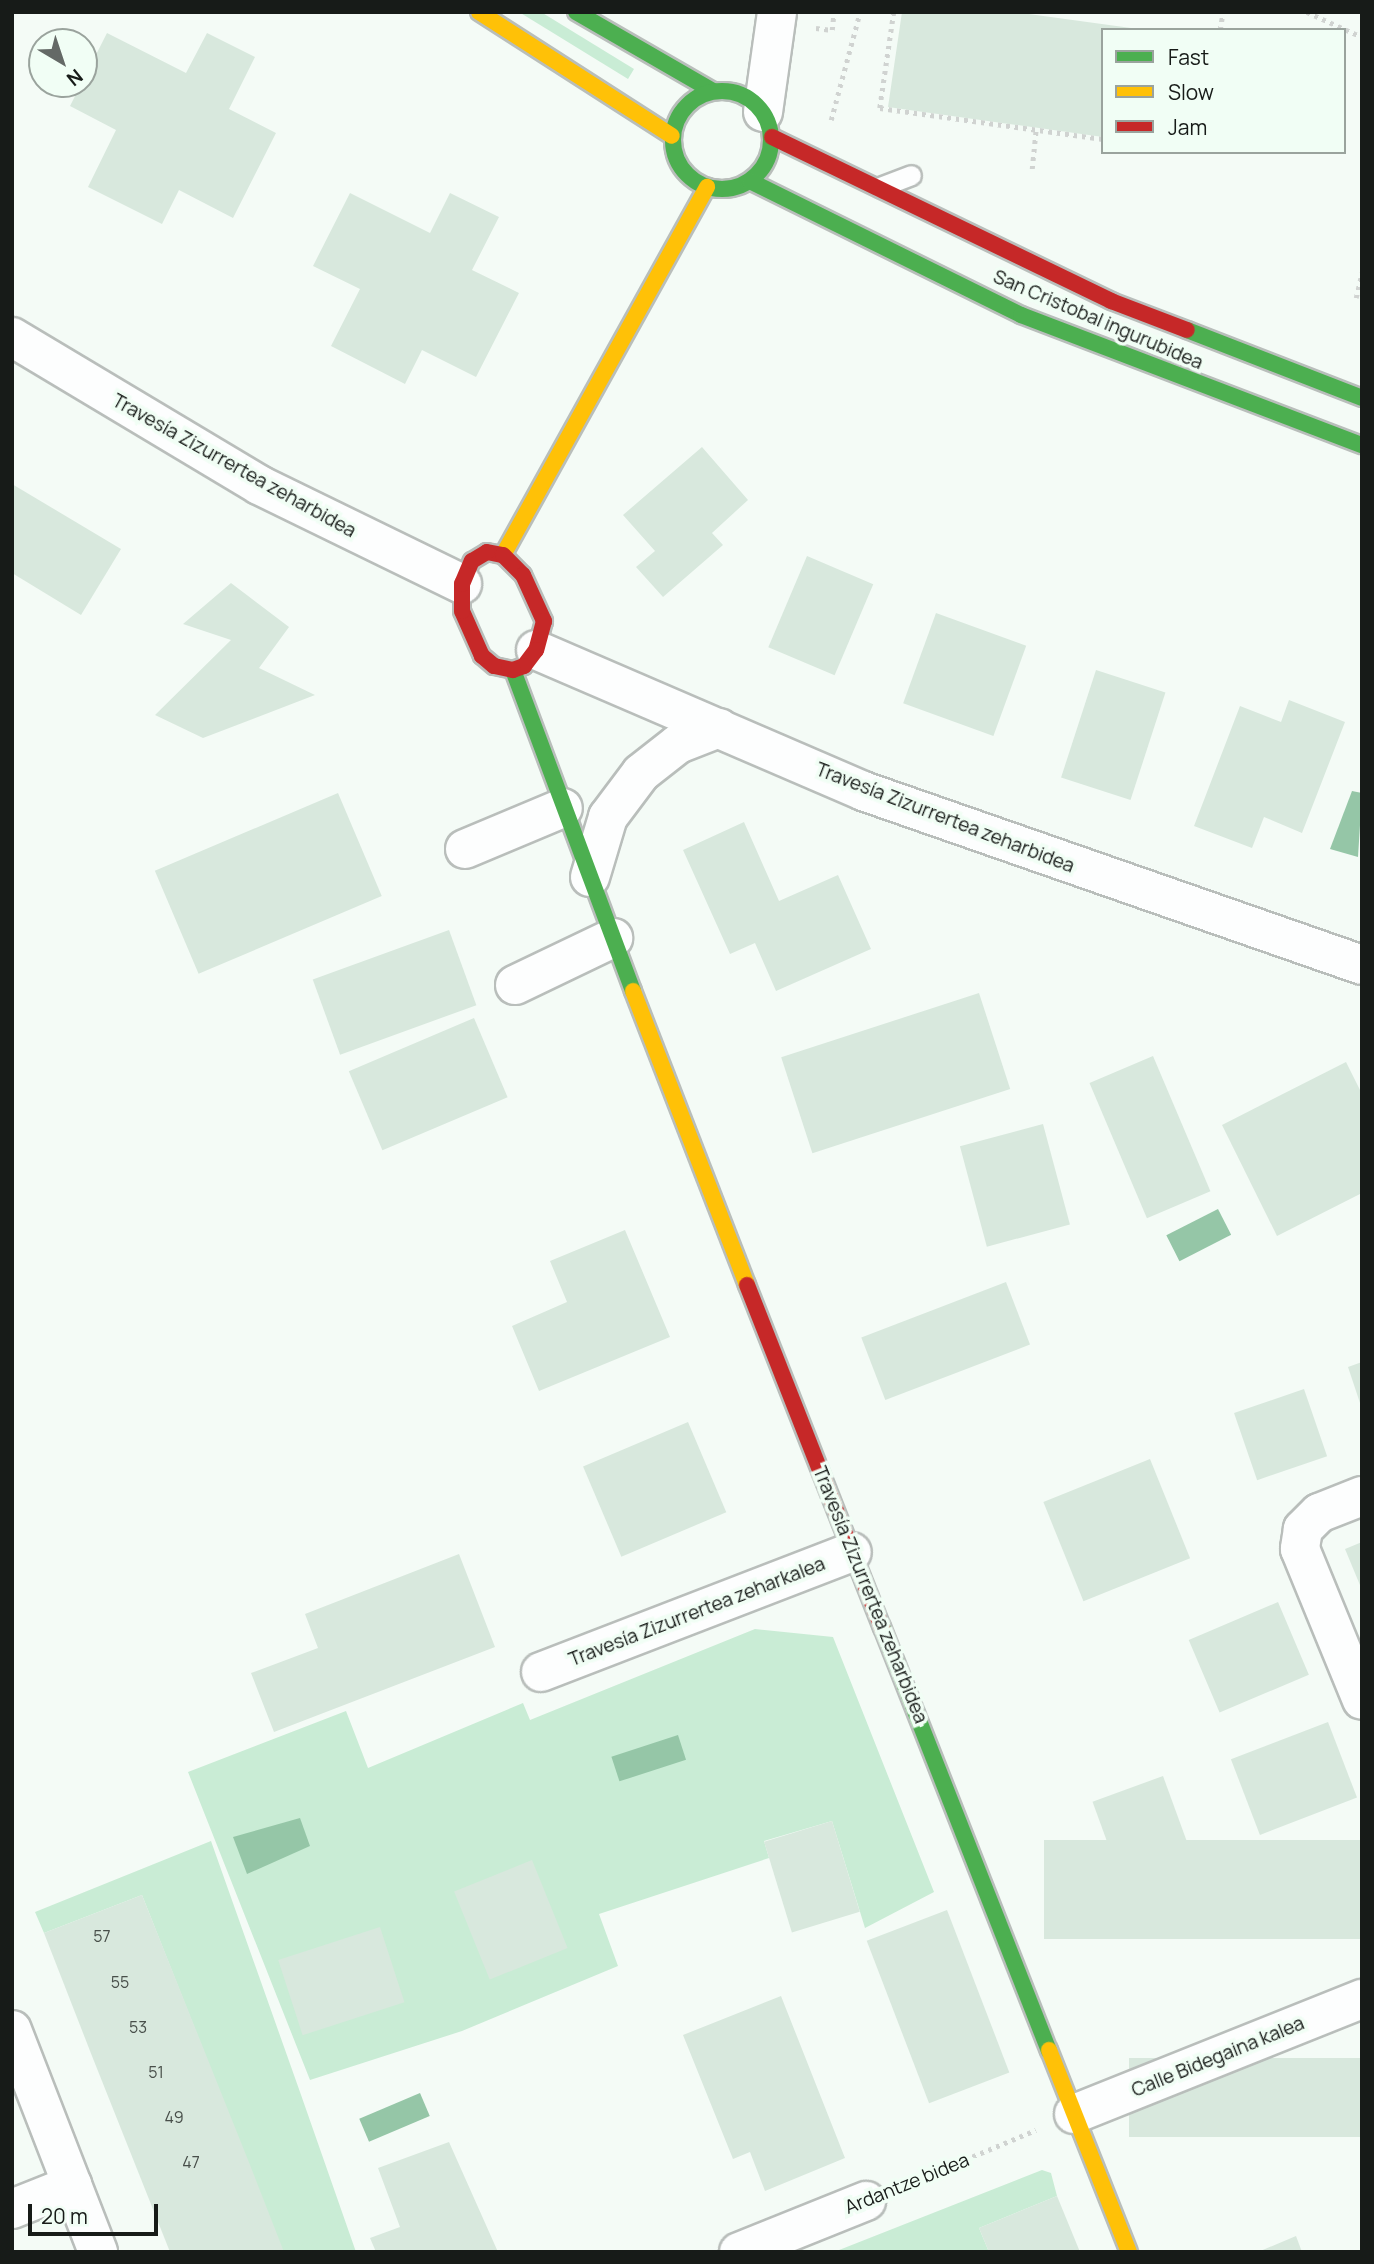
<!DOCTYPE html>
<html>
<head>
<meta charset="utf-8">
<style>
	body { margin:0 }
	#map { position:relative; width:1374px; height:2264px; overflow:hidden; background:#f4fbf6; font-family:Manrope,sans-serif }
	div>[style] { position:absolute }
	.green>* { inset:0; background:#c9ecd5 }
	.water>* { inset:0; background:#95c6a7; transform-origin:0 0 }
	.building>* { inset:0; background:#d8e8dd; transform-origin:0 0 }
	.path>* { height:4.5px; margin-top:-2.25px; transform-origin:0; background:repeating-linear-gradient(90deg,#d0d3d1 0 3.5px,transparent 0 8.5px) }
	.roads { filter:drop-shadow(2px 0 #b9bebb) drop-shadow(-2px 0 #b9bebb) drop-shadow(0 2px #b9bebb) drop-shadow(0 -2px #b9bebb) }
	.lane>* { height:19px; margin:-9.5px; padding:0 9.5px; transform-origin:9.5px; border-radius:9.5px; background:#fdfefe }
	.street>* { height:38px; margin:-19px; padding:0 19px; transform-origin:19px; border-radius:19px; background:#fdfefe }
	.fast>* { height:16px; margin:-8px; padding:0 8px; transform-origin:8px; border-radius:8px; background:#4caf50 }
	.fast>.ring { margin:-8px; padding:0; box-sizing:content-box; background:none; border:16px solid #4caf50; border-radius:50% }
	.slow>* { height:16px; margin:-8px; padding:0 8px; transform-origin:8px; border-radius:8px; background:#ffc107 }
	.jam>* { height:16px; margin:-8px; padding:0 8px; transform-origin:8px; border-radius:8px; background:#c62828 }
	span { translate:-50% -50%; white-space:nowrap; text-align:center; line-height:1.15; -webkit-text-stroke:7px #f1fef5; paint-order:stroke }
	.number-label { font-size:16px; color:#484f4a }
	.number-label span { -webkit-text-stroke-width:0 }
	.street-label { font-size:19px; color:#171b18 }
	.frame { position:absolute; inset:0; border:14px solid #171b18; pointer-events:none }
	.legend { position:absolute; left:1101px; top:28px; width:245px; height:126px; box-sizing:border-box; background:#f1fef5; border:2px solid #9aa39d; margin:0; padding:9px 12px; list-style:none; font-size:21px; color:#171b18 }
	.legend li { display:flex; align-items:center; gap:14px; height:35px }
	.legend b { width:35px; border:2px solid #9aa39d }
	.north { position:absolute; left:28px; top:28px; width:70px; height:70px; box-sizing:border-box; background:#f1fef5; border:2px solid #9aa39d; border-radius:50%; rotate:141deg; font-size:19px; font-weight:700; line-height:28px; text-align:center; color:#171b18 }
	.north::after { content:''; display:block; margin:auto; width:24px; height:32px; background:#646966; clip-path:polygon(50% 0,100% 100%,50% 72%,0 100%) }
	.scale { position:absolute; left:28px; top:2204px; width:130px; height:32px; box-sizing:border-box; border:4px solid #171b18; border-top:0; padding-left:9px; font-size:21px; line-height:24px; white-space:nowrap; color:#171b18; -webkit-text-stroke:5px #f1fef5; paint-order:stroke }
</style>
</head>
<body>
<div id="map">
	<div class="green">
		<div style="clip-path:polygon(519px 12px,541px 12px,634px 69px,628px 79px)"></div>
		<div style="clip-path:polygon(755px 1629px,833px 1637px,934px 1892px,865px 1928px,832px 1821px,764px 1841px,769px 1858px,599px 1914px,618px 1966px,462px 2031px,310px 2080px,188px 1772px,346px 1711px,368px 1768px,523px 1703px,530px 1720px)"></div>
		<div style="clip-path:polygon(211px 1841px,300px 2092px,356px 2252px,283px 2252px,142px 1895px,44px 1933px,35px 1912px)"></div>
		<div style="clip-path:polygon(1042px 2170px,1051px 2173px,1057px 2196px,979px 2228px,989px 2252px,834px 2252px)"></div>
	</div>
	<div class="water">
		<div style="clip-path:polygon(1352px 791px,1362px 793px,1358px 857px,1330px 849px)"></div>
		<div style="left:1218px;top:1209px;width:29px;height:58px;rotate:63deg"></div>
		<div style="left:678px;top:1735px;width:26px;height:70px;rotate:72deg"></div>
		<div style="clip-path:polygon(300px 1818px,310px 1846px,247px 1874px,233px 1837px)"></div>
		<div style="left:420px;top:2093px;width:25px;height:66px;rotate:67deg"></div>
	</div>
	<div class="building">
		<div style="clip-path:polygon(902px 12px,1015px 12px,1131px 28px,1103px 30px,1103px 137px,888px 107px)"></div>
		<div style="clip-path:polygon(107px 33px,186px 73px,207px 33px,255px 57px,229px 109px,276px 133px,233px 218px,179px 190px,162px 224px,88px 187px,116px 130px,70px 106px)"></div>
		<div style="clip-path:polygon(350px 193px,430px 233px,450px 193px,499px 217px,472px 270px,519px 293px,476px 377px,422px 350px,405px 384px,331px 346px,360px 289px,313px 266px)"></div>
		<div style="clip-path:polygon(702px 447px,748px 500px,712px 533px,723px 545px,663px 597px,636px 567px,655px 551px,623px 515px)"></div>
		<div style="clip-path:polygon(12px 484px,121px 549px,81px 615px,12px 573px)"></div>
		<div style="left:807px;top:556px;width:72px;height:99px;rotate:23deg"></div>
		<div style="clip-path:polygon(231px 583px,289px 627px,259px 668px,315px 695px,203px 738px,155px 715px,231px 640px,183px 624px)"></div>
		<div style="left:936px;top:613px;width:96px;height:96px;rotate:20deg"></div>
		<div style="left:1096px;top:670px;width:73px;height:113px;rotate:18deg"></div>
		<div style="clip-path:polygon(1289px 700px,1345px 722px,1302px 833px,1264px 817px,1252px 848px,1194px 826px,1240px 706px,1281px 722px)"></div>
		<div style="left:338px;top:793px;width:112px;height:199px;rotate:67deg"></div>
		<div style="clip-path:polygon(744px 822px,779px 901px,838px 875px,871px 949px,776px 991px,755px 943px,730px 954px,683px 850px)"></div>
		<div style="left:449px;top:930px;width:80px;height:145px;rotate:70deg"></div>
		<div style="left:979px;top:993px;width:101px;height:208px;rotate:72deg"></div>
		<div style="left:474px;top:1018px;width:86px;height:136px;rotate:67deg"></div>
		<div style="left:1153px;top:1056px;width:147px;height:69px;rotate:67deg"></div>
		<div style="clip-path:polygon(1346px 1062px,1362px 1094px,1362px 1193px,1277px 1236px,1222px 1125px)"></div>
		<div style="left:1043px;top:1124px;width:104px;height:86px;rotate:75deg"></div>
		<div style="clip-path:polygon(625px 1230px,670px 1337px,539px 1391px,512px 1326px,567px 1302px,550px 1261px)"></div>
		<div style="left:1006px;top:1282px;width:67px;height:155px;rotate:69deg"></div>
		<div style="clip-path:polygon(1362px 1362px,1362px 1406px,1361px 1406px,1348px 1367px)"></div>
		<div style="left:1304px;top:1389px;width:71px;height:74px;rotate:71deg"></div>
		<div style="left:688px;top:1422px;width:98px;height:114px;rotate:67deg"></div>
		<div style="left:1150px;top:1459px;width:107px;height:115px;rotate:68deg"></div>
		<div style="clip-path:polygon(1362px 1542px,1362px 1590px,1345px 1549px)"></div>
		<div style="clip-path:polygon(459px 1554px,495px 1647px,274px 1732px,251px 1673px,318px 1648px,305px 1614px)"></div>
		<div style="left:1278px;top:1602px;width:79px;height:97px;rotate:67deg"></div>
		<div style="left:1328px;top:1722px;width:81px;height:104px;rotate:69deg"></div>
		<div style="left:1163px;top:1776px;width:77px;height:75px;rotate:70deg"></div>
		<div style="left:832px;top:1821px;width:95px;height:71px;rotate:73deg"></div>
		<div style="left:1362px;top:1840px;width:99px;height:318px;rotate:90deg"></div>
		<div style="left:532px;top:1860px;width:95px;height:84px;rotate:68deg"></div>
		<div style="clip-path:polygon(142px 1895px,250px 2165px,284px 2252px,170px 2252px,92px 2056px,44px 1933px)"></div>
		<div style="left:947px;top:1910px;width:174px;height:86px;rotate:69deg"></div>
		<div style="left:380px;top:1927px;width:79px;height:107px;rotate:72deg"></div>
		<div style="clip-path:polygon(781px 1996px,845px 2158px,765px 2191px,750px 2152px,733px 2159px,683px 2035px)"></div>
		<div style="left:1362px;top:2058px;width:79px;height:233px;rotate:90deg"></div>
		<div style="clip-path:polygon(449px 2142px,498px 2252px,376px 2252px,370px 2238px,400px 2227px,378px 2168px)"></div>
		<div style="clip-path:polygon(1057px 2196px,1080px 2252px,989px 2252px,979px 2228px)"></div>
		<div style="clip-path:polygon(1296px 2236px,1302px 2252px,1258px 2252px)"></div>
	</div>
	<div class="path">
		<div style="left:894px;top:12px;width:97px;rotate:98.3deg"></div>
		<div style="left:880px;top:108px;width:225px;rotate:7.9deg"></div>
		<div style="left:1307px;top:12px;width:60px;rotate:24.4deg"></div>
		<div style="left:816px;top:28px;width:16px;rotate:7deg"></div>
		<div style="left:832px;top:30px;width:18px;rotate:-84deg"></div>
		<div style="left:1220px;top:30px;width:18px;rotate:-81deg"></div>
		<div style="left:831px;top:120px;width:112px;rotate:-75deg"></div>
		<div style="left:1196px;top:152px;width:5px"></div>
		<div style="left:1032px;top:169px;width:40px;rotate:-84.3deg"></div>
		<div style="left:1356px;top:298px;width:26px;rotate:-77deg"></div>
		<div style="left:902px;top:2186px;width:145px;rotate:-22.7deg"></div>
	</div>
	<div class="roads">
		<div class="lane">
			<div style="left:880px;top:187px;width:33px;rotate:-21deg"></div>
		</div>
		<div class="street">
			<div style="left:763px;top:112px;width:101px;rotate:-82deg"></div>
			<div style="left:12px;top:337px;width:288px;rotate:30.9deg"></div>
			<div style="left:259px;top:485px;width:226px;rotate:26deg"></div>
			<div style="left:536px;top:650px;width:356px;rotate:23.3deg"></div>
			<div style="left:863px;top:791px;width:528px;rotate:19.22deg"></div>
			<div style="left:465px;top:849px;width:106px;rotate:-22.7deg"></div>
			<div style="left:590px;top:877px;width:63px;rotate:-73.3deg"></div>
			<div style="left:608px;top:817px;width:55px;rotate:-53.1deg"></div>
			<div style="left:641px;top:773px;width:47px;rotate:-38.1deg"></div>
			<div style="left:678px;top:744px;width:44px;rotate:-21.3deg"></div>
			<div style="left:515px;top:985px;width:109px;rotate:-25.6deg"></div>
			<div style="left:1362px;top:1496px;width:46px;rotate:158.4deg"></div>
			<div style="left:1319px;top:1513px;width:23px;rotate:135deg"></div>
			<div style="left:1303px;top:1529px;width:20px;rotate:99deg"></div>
			<div style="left:1300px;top:1549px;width:163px;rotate:67.7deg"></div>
			<div style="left:541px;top:1672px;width:333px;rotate:-21.1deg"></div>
			<div style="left:12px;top:2030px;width:238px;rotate:68.8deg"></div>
			<div style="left:1074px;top:2114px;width:310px;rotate:-21.8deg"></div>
			<div style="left:12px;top:2209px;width:65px;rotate:-21.8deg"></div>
			<div style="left:739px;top:2252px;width:137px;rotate:-21.9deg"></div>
		</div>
		<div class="fast">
			<div style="left:576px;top:12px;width:158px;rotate:30deg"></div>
			<div class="ring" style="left:673px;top:91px;width:82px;height:82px"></div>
			<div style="left:750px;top:181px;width:302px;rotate:26.3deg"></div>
			<div style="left:1021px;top:315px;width:365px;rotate:20.9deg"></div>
			<div style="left:1187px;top:330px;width:188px;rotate:21.2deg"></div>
			<div style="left:513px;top:670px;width:343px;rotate:69.5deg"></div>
			<div style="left:882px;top:1627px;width:455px;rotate:68.5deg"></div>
		</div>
		<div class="slow">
			<div style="left:479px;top:12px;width:229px;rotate:32.7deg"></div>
			<div style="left:503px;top:555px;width:421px;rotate:-61deg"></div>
			<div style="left:633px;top:991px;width:315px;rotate:68.8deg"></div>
			<div style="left:1049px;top:2050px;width:217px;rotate:68.4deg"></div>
		</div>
		<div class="jam">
			<div style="left:772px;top:137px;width:377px;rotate:25.8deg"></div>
			<div style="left:1111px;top:301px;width:81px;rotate:20.9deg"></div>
			<div style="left:487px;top:552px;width:16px;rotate:11deg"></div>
			<div style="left:503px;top:555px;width:28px;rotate:45deg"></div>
			<div style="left:523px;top:575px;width:51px;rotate:65.5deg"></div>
			<div style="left:544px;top:621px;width:30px;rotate:105deg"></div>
			<div style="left:536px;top:650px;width:20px;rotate:127deg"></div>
			<div style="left:524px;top:666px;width:12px;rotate:160deg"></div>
			<div style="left:513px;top:670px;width:19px;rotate:-168deg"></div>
			<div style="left:494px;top:666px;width:16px;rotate:-140deg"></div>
			<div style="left:482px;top:656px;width:49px;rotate:-114deg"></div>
			<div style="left:462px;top:611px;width:27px;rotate:-90deg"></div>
			<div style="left:462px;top:584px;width:25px;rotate:-67deg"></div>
			<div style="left:472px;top:561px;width:17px;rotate:-31deg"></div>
			<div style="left:747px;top:1285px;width:368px;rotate:68.5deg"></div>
		</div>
	</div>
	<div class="number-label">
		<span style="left:102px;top:1936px">57</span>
		<span style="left:120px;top:1982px">55</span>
		<span style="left:138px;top:2027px">53</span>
		<span style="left:156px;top:2072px">51</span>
		<span style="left:174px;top:2117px">49</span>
		<span style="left:191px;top:2162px">47</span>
	</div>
	<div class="street-label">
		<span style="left:1098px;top:320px;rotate:23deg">San Cristobal ingurubidea</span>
		<span style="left:234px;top:466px;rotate:29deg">Travesía Zizurrertea zeharbidea</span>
		<span style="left:945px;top:818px;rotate:21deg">Travesía Zizurrertea zeharbidea</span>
		<span style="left:870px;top:1595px;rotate:68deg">Travesía Zizurrertea zeharbidea</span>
		<span style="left:697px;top:1612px;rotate:-21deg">Travesía Zizurrertea zeharkalea</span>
		<span style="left:1218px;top:2057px;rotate:-22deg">Calle Bidegaina kalea</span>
		<span style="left:907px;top:2184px;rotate:-22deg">Ardantze bidea</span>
	</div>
	<div class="frame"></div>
	<ul class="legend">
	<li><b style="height:9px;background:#4caf50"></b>Fast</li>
	<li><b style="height:9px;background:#ffc107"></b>Slow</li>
	<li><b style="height:9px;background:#c62828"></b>Jam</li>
	</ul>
	<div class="north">N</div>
	<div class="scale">20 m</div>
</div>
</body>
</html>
